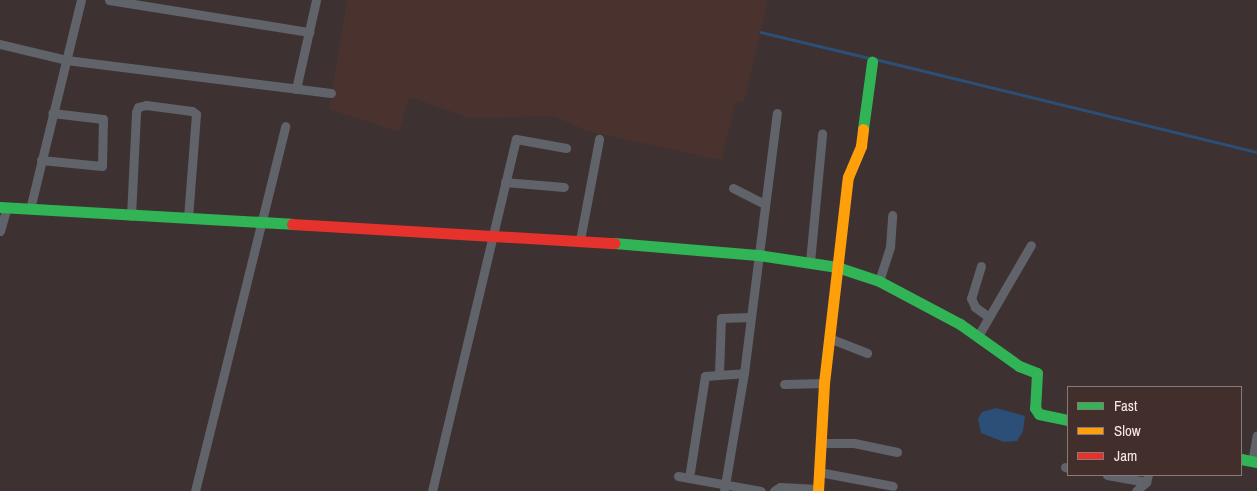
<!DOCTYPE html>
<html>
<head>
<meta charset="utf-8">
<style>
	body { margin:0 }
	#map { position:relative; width:1257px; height:491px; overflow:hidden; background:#3d3231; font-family:"Archivo Narrow",sans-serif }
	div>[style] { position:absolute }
	.built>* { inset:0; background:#4a332f }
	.water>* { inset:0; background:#2b4f76 }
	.stream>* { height:2.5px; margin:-1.25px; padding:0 1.25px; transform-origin:1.25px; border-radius:1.25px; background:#2b4f76 }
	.street>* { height:9px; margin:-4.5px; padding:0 4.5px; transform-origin:4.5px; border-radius:4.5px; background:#606369 }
	.fast>* { height:11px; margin:-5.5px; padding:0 5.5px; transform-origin:5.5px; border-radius:5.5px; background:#30b455 }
	.slow>* { height:11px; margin:-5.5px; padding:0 5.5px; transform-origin:5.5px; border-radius:5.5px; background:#ff9f0a }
	.jam>* { height:11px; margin:-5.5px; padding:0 5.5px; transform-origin:5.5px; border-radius:5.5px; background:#e5322d }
	span { translate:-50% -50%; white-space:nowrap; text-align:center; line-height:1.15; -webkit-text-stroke:4px #422f2c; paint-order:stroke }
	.legend { position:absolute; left:1067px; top:386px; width:175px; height:90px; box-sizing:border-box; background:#422f2c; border:1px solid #8a7976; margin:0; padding:6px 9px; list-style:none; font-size:15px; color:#f5e8e6 }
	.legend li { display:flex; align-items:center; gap:10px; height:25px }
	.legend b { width:25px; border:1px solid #8a7976 }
</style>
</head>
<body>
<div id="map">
	<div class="built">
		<div style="clip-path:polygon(347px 0,768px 0,744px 102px,736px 101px,721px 160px,587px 131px,554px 116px,470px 118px,409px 97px,399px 132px,329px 109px)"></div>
	</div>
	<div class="water">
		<div style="clip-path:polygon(996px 408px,1025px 416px,1023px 431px,1017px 441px,1004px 442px,981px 433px,978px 419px,982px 412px)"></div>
	</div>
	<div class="stream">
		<div style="left:761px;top:32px;width:111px;rotate:13.5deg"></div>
		<div style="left:875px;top:59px;width:393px;rotate:13.7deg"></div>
	</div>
	<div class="street">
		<div style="left:109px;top:0;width:203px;rotate:9.1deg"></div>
		<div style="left:0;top:44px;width:68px;rotate:13.6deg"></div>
		<div style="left:66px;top:60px;width:267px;rotate:7.1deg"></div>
		<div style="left:296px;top:89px;width:91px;rotate:-77.3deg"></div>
		<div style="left:41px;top:160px;width:61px;rotate:5.6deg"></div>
		<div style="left:102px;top:166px;width:47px;rotate:-88.8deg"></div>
		<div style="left:103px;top:119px;width:51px;rotate:-173.3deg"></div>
		<div style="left:505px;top:182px;width:59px;rotate:4.8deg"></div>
		<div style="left:733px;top:188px;width:36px;rotate:27deg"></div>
		<div style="left:30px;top:209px;width:215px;rotate:-76.3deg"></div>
		<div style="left:131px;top:216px;width:104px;rotate:-87.2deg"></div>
		<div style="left:136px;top:112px;width:5px;rotate:-68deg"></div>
		<div style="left:138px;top:107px;width:8px;rotate:-14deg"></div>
		<div style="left:146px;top:105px;width:46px;rotate:7.4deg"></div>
		<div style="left:192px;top:111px;width:5px;rotate:37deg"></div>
		<div style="left:196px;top:114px;width:103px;rotate:94.4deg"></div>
		<div style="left:0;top:231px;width:25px;rotate:-74deg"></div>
		<div style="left:580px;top:240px;width:103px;rotate:-79.3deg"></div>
		<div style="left:810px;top:262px;width:129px;rotate:-84.6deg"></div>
		<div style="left:981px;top:266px;width:34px;rotate:107deg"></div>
		<div style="left:971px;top:298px;width:10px;rotate:66deg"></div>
		<div style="left:975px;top:307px;width:17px;rotate:36deg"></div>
		<div style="left:879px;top:281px;width:36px;rotate:-72deg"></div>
		<div style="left:890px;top:247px;width:32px;rotate:-86deg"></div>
		<div style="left:978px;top:336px;width:105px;rotate:-59.8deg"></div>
		<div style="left:829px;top:338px;width:41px;rotate:21.5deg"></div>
		<div style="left:719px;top:374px;width:56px;rotate:-88deg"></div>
		<div style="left:721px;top:318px;width:30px;rotate:-2deg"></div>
		<div style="left:784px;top:384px;width:40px;rotate:-1.4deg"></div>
		<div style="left:821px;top:443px;width:33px"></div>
		<div style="left:854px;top:443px;width:44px;rotate:11.8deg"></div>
		<div style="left:1252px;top:462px;width:27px;rotate:-80deg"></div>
		<div style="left:1065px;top:467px;width:3px;rotate:18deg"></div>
		<div style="left:819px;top:472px;width:75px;rotate:10.7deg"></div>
		<div style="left:1107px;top:475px;width:40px;rotate:10deg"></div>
		<div style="left:678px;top:476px;width:84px;rotate:10.2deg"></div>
		<div style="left:689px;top:478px;width:103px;rotate:-81.1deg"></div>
		<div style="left:705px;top:376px;width:39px;rotate:-4deg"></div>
		<div style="left:744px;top:373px;width:262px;rotate:-82.8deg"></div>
		<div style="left:195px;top:491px;width:376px;rotate:-76.1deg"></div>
		<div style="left:432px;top:491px;width:362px;rotate:-76.6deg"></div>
		<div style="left:516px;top:139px;width:51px;rotate:10.2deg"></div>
		<div style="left:724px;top:491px;width:120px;rotate:-80.4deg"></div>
		<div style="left:774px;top:491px;width:7px;rotate:-34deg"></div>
		<div style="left:780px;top:487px;width:38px;rotate:3deg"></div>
		<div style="left:1136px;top:491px;width:13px;rotate:-42deg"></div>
		<div style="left:1146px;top:482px;width:7px;rotate:-74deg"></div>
	</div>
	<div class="fast">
		<div style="left:863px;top:129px;width:68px;rotate:-82.3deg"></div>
		<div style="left:0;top:207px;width:292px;rotate:3.3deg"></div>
		<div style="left:614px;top:243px;width:144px;rotate:4.8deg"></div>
		<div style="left:758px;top:255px;width:80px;rotate:8.6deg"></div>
		<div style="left:837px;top:267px;width:44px;rotate:18.4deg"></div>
		<div style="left:879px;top:281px;width:92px;rotate:28deg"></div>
		<div style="left:960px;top:324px;width:72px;rotate:35.4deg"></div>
		<div style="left:1019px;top:366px;width:19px;rotate:21deg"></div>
		<div style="left:1037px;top:373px;width:35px;rotate:93deg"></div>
		<div style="left:1035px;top:408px;width:7px;rotate:56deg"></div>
		<div style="left:1039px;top:414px;width:30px;rotate:12deg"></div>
		<div style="left:1241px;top:459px;width:16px;rotate:11deg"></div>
	</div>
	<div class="slow">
		<div style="left:818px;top:491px;width:108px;rotate:-86.8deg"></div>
		<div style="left:824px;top:383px;width:207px;rotate:-83.4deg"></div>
		<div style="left:848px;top:177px;width:34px;rotate:-67deg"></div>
		<div style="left:861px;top:146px;width:17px;rotate:-83deg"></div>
	</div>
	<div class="jam">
		<div style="left:292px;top:224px;width:323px;rotate:3.4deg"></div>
	</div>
	<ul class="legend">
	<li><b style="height:6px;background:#30b455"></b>Fast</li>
	<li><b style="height:6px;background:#ff9f0a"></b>Slow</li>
	<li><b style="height:6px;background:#e5322d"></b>Jam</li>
	</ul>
</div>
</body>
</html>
